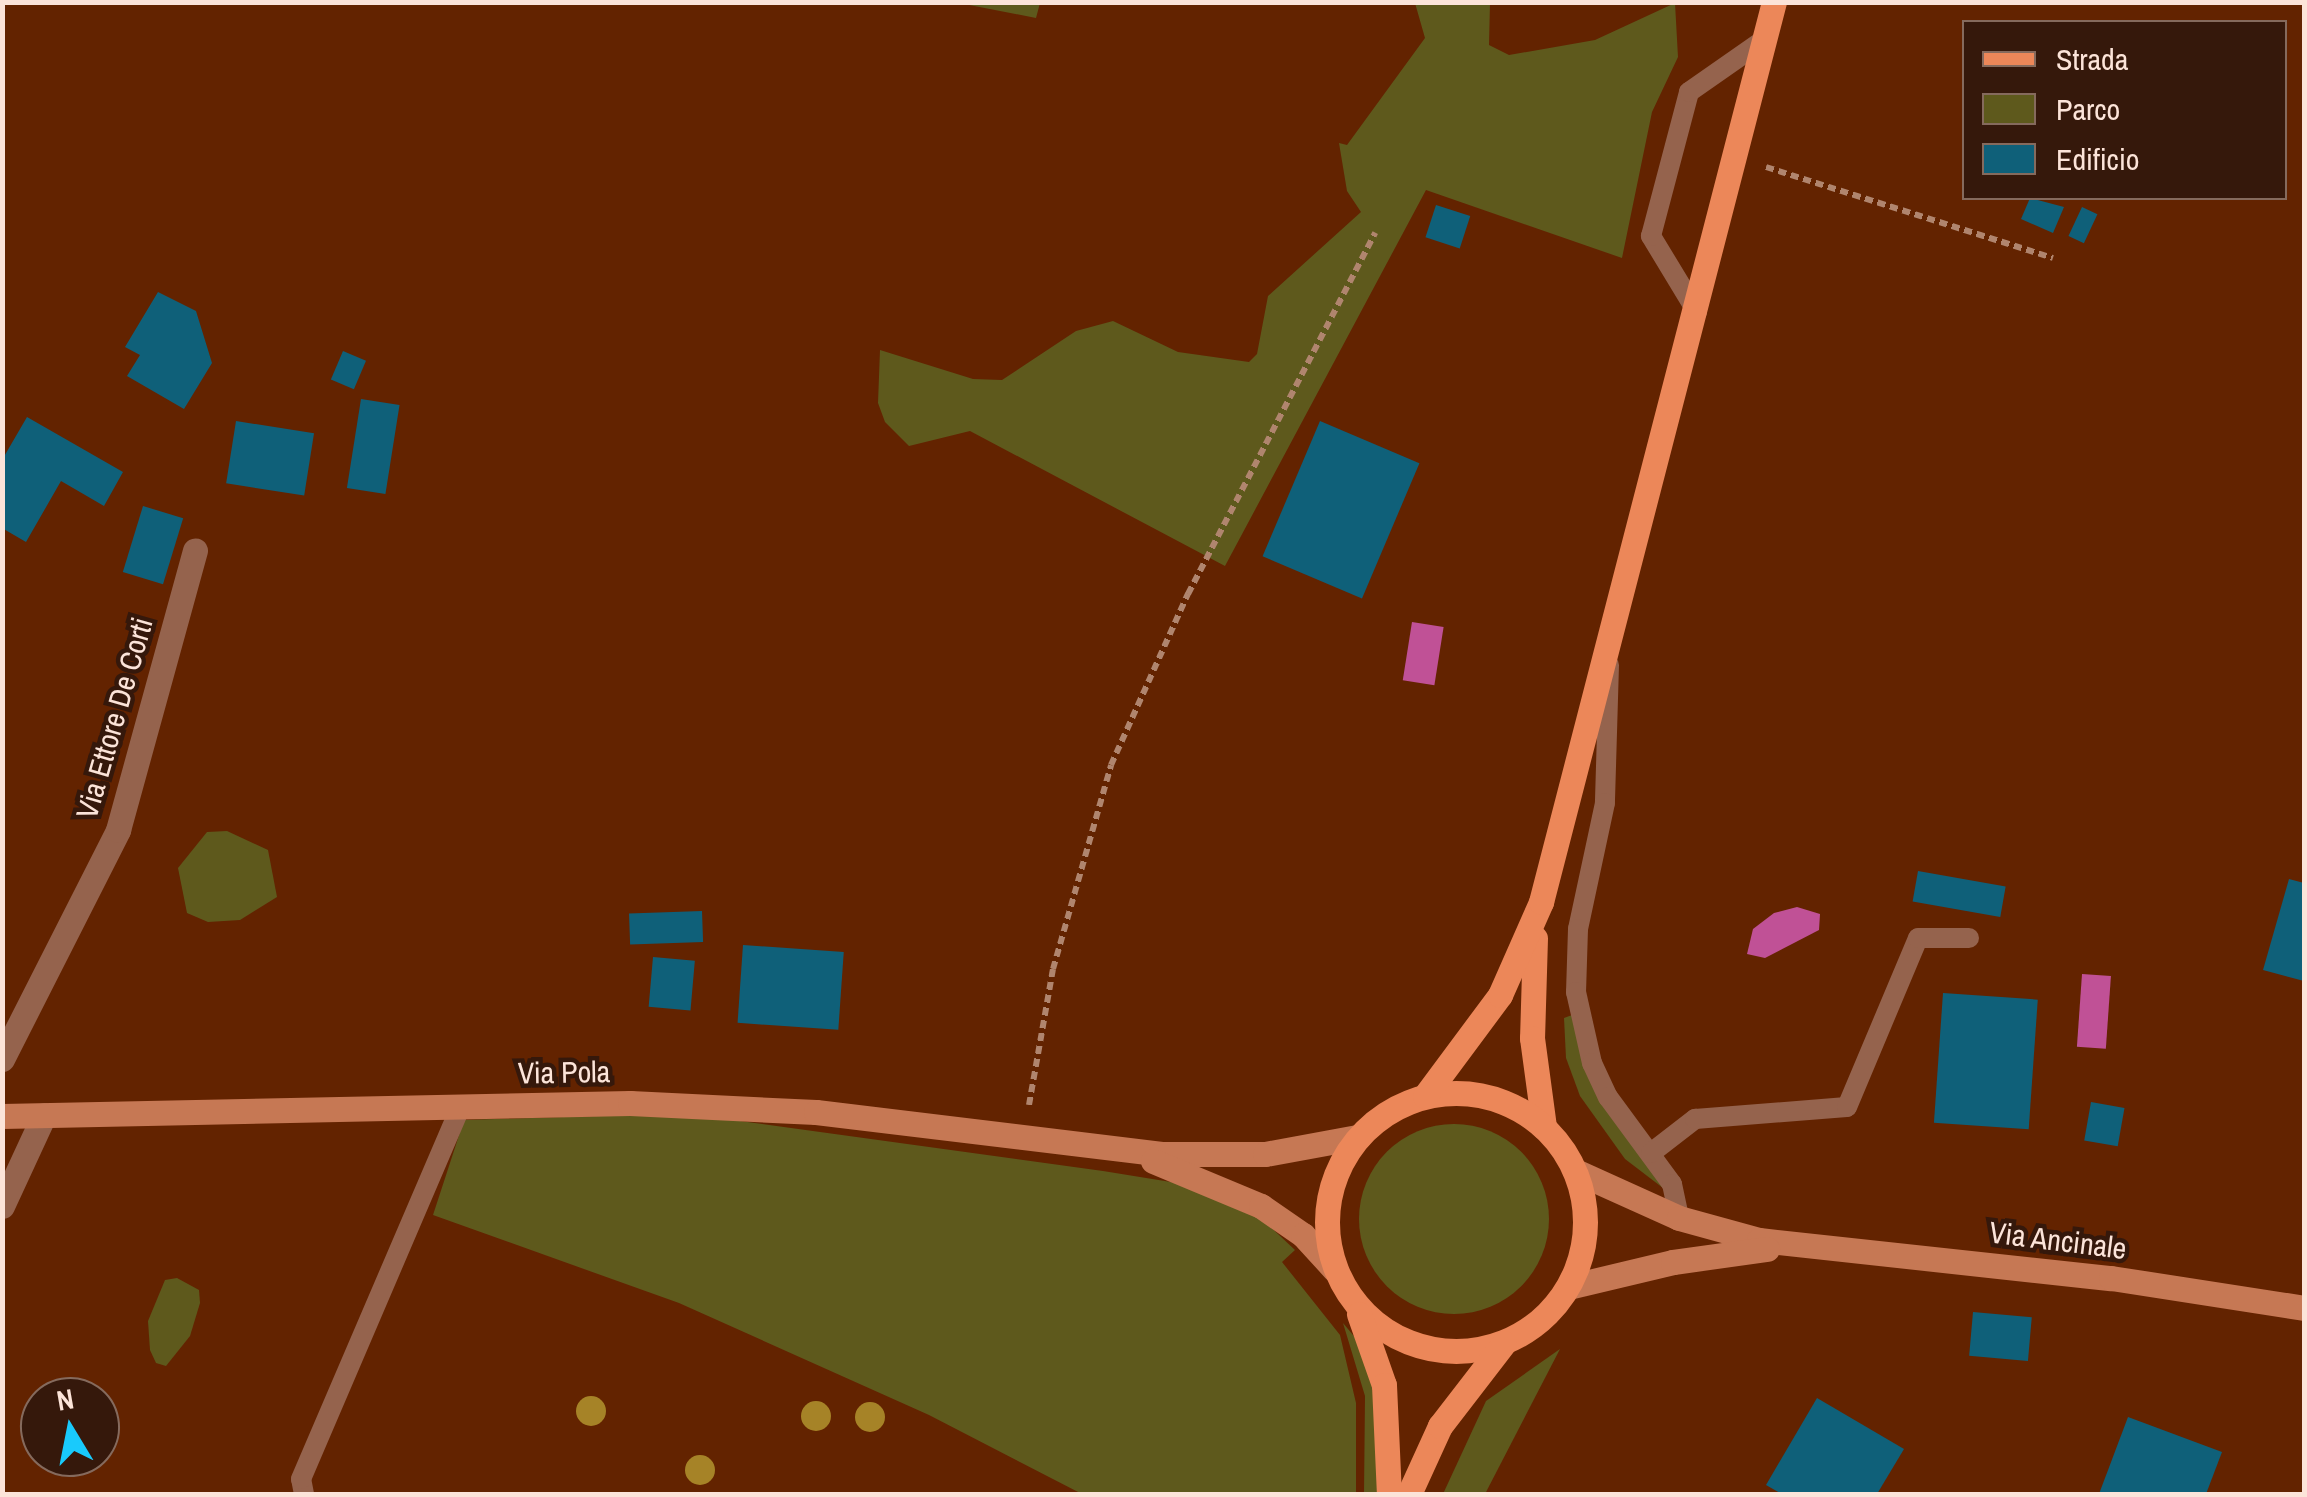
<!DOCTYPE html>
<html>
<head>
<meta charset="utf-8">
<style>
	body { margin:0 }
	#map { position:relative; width:2307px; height:1497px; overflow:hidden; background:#632300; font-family:"Archivo Narrow",sans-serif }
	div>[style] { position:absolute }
	.green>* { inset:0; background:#5e591c }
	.round { border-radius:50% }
	.water>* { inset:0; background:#c05196; transform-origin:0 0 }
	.building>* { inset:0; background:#0f6079; transform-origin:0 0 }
	.path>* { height:6px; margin-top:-3px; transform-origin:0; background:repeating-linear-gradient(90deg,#b0856e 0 8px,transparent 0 13px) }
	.lane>* { height:20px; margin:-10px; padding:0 10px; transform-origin:10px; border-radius:10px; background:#95634d }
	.street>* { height:25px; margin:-12.5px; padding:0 12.5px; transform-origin:12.5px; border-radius:12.5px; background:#95634d }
	.secondary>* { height:25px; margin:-12.5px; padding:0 12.5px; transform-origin:12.5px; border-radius:12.5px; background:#c67854 }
	.primary>* { height:25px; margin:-12.5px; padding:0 12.5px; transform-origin:12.5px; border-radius:12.5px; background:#ec8759 }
	.primary>.ring { margin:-12.5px; padding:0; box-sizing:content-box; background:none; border:25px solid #ec8759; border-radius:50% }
	.trees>* { width:30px; height:30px; margin:-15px; border-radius:50%; background:#a68327 }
	span { translate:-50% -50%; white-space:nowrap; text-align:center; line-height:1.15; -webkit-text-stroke:9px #35180b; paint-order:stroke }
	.street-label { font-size:30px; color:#fce4d9 }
	.frame { position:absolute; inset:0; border:5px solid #fce4d9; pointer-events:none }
	.legend { position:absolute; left:1962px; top:20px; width:325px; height:180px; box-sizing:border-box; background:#35180b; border:2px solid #856a5d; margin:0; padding:12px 18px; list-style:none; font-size:30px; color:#fce4d9 }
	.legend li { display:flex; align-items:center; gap:20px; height:50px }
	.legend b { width:50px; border:2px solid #856a5d }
	.north { position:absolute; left:20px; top:1377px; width:100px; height:100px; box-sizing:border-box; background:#35180b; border:2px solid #856a5d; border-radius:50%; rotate:350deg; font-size:28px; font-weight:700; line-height:40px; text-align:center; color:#fce4d9 }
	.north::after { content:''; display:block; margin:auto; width:35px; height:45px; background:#19cafc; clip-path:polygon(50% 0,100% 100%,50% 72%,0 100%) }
</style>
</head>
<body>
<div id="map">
	<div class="green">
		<div style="clip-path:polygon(959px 3px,1040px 3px,1036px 18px)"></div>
		<div style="clip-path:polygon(1415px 3px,1490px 3px,1489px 45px,1509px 55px,1595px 40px,1675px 3px,1678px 57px,1652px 112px,1622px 258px,1426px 190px,1225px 566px,970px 431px,909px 446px,885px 422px,878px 403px,880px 350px,973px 379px,1002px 380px,1076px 331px,1113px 321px,1178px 352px,1249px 362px,1257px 354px,1268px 296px,1361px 212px,1347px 191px,1339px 143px,1347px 145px,1425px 38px)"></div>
		<div style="clip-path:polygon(227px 831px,268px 850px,277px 897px,240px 920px,208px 922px,187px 913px,178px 868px,207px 832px)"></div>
		<div style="clip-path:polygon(1572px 1015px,1663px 1188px,1625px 1159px,1580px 1096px,1566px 1058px,1564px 1018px)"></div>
		<div style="clip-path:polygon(629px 1115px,733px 1120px,1103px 1171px,1177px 1183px,1263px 1220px,1295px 1250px,1282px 1262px,1340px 1335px,1356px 1403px,1356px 1494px,1082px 1494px,929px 1415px,679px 1303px,433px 1215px,464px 1120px)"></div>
		<div class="round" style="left:1359px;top:1124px;width:190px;height:190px"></div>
		<div style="clip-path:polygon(177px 1278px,199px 1290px,200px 1303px,190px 1336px,166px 1366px,156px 1363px,150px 1350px,148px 1321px,165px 1280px)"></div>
		<div style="clip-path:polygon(1343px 1323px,1363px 1347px,1380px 1387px,1379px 1494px,1364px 1494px,1365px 1396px)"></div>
		<div style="clip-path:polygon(1560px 1349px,1485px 1494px,1443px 1494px,1486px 1401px)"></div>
	</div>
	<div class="water">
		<div style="left:1412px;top:622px;width:32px;height:59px;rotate:9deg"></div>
		<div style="clip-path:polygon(1797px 907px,1820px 914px,1819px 930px,1765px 958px,1747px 954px,1753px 929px,1774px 913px)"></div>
		<div style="left:2082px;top:974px;width:29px;height:73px;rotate:4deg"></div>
	</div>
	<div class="building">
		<div style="clip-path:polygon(2030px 198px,2064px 207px,2053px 233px,2021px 219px)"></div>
		<div style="left:1436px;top:205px;width:36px;height:34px;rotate:18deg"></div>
		<div style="left:2082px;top:207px;width:17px;height:32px;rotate:25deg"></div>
		<div style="clip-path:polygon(158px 292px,196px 311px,212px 363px,184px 409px,127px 376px,140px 355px,125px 347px)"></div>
		<div style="left:343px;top:351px;width:25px;height:31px;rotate:23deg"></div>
		<div style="left:361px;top:399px;width:39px;height:90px;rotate:9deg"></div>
		<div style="clip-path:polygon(27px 417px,123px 472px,104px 506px,61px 481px,26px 542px,2px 528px,2px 460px)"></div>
		<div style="left:236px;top:421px;width:79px;height:63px;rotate:9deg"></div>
		<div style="left:1320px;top:421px;width:108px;height:147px;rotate:23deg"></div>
		<div style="left:143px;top:506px;width:42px;height:69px;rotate:17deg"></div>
		<div style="left:1918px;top:871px;width:89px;height:31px;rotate:10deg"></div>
		<div style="clip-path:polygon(2289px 879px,2304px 883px,2304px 981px,2263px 970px)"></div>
		<div style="left:702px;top:911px;width:31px;height:73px;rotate:88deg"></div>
		<div style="left:743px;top:945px;width:101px;height:78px;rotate:4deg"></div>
		<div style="left:653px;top:957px;width:42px;height:50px;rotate:5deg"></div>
		<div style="left:1943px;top:993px;width:95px;height:130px;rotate:4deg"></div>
		<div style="left:2091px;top:1102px;width:34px;height:39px;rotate:10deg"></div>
		<div style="left:1973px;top:1312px;width:59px;height:44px;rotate:5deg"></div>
		<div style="clip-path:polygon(1817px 1398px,1904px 1449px,1877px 1494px,1782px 1494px,1766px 1485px)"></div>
		<div style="clip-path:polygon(2128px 1417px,2222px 1452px,2206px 1494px,2099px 1494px)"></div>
	</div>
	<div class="path">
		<div style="left:1766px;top:167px;width:301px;rotate:17.6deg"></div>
		<div style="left:1029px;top:1105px;width:138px;rotate:-80deg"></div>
		<div style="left:1053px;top:969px;width:212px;rotate:-74.1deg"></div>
		<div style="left:1111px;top:765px;width:188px;rotate:-65.8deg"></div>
		<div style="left:1188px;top:594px;width:407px;rotate:-62.6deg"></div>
	</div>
	<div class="lane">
		<div style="left:1697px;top:312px;width:89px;rotate:-121.2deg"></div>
		<div style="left:1651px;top:236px;width:149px;rotate:-75.2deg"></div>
		<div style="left:1689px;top:92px;width:93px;rotate:-34.9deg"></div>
		<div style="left:1609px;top:665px;width:138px;rotate:91.7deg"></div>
		<div style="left:1605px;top:803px;width:129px;rotate:102.1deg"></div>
		<div style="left:1578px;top:929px;width:63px;rotate:91.8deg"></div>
		<div style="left:1576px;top:992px;width:73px;rotate:77.3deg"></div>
		<div style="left:1592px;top:1063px;width:38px;rotate:65deg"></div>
		<div style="left:1608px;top:1097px;width:108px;rotate:53.7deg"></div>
		<div style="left:1672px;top:1184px;width:35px;rotate:78deg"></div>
		<div style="left:1651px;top:1153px;width:56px;rotate:-37.7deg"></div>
		<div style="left:1695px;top:1119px;width:152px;rotate:-4.5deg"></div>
		<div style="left:1847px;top:1107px;width:183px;rotate:-67.2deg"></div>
		<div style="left:1918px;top:938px;width:51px"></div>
		<div style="left:304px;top:1494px;width:15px;rotate:-101deg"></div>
		<div style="left:301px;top:1479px;width:406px;rotate:-66.8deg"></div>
	</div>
	<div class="street">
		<div style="left:2px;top:1059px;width:257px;rotate:-63.1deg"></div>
		<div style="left:118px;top:830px;width:290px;rotate:-74.6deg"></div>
		<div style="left:2px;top:1206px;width:100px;rotate:-65.2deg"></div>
	</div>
	<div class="secondary">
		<div style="left:2px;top:1116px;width:628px;rotate:-1.19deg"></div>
		<div style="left:630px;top:1103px;width:186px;rotate:2.8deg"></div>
		<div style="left:816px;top:1112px;width:348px;rotate:6.9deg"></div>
		<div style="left:1161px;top:1154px;width:104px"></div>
		<div style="left:1265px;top:1154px;width:95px;rotate:-10.4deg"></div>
		<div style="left:1153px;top:1161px;width:117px;rotate:22.6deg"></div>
		<div style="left:1261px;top:1206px;width:51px;rotate:34.6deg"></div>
		<div style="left:1303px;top:1235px;width:46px;rotate:47.6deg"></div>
		<div style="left:1575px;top:1171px;width:114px;rotate:24.3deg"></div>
		<div style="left:1679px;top:1218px;width:83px;rotate:15.4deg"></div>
		<div style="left:1759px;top:1240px;width:354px;rotate:6.2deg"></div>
		<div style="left:2111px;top:1278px;width:195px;rotate:8.8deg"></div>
		<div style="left:1568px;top:1287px;width:108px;rotate:-13.4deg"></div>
		<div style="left:1673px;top:1262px;width:95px;rotate:-7.9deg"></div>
	</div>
	<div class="primary">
		<div style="left:1535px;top:938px;width:100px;rotate:91.7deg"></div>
		<div style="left:1532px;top:1038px;width:90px;rotate:82.3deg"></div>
		<div class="ring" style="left:1327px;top:1093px;width:233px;height:233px"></div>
		<div style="left:1425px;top:1096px;width:126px;rotate:-53.4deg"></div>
		<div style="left:1500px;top:995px;width:102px;rotate:-66.2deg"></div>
		<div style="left:1541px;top:902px;width:930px;rotate:-75.49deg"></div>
		<div style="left:1359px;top:1314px;width:75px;rotate:70.6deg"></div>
		<div style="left:1384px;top:1385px;width:109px;rotate:87.4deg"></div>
		<div style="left:1409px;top:1494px;width:75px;rotate:-65.5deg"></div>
		<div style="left:1440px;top:1426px;width:105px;rotate:-52.4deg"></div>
	</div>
	<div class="trees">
		<div style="left:591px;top:1411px"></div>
		<div style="left:816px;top:1416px"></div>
		<div style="left:870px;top:1417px"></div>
		<div style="left:700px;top:1470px"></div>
	</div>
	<div class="street-label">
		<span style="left:114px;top:718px;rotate:-74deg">Via Ettore De Corti</span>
		<span style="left:564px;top:1072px;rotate:-1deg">Via Pola</span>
		<span style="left:2058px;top:1240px;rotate:7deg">Via Ancinale</span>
	</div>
	<div class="frame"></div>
	<ul class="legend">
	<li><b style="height:12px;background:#ec8759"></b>Strada</li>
	<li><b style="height:28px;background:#5e591c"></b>Parco</li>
	<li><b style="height:28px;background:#0f6079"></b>Edificio</li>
	</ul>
	<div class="north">N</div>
</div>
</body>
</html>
